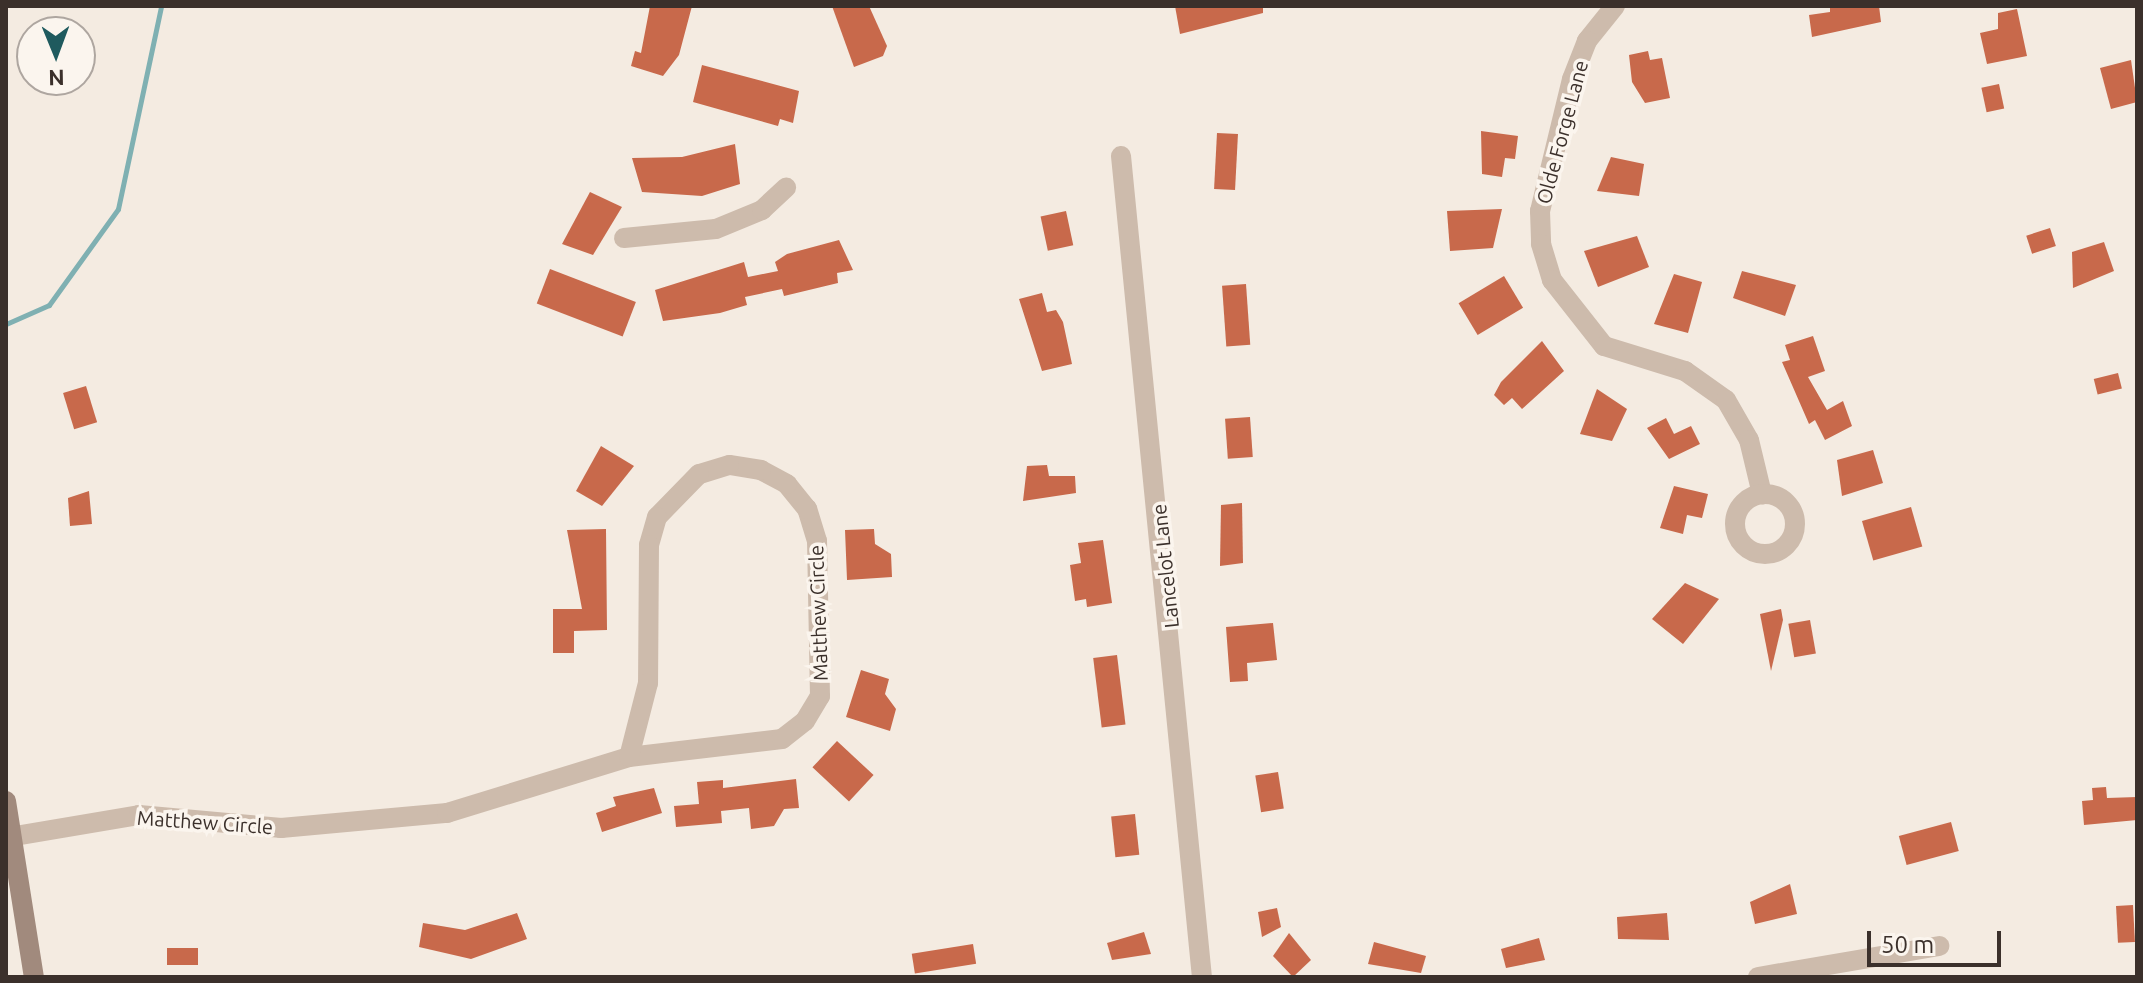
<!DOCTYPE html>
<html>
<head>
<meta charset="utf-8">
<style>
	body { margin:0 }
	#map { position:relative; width:2143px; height:983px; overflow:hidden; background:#f4ebe1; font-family:Ubuntu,sans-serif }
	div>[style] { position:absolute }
	.stream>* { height:5px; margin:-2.5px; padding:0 2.5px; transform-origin:2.5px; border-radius:2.5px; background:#7fb0b2 }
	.building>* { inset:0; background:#c8694b; transform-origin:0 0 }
	.minor>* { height:20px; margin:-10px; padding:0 10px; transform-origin:10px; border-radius:10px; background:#cdbbac }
	.minor>.ring { margin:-10px; padding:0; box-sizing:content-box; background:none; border:20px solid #cdbbac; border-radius:50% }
	.secondary>* { height:20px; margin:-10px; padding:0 10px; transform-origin:10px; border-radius:10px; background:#a18a7d }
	span { translate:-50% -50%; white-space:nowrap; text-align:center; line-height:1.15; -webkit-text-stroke:7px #fbf5ee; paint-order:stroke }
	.street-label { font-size:20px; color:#3b302b }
	.frame { position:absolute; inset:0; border:8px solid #3b302b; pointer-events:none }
	.north { position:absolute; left:16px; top:16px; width:80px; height:80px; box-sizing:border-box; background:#fbf5ee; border:2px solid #aea6a0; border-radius:50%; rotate:179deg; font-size:22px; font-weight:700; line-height:32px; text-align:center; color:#3b302b }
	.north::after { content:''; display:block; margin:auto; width:28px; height:36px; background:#1f5a5e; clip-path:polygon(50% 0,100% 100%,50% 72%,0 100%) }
	.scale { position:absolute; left:1867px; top:931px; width:134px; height:36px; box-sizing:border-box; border:4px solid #3b302b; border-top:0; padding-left:10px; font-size:24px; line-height:28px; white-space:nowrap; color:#3b302b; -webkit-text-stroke:6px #fbf5ee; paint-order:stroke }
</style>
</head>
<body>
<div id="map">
	<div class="stream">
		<div style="left:6px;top:324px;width:47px;rotate:-23.8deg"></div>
		<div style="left:49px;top:305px;width:118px;rotate:-54.3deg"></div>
		<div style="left:118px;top:209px;width:208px;rotate:-78deg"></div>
	</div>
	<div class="building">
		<div style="clip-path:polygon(650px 6px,692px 6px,679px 55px,663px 76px,631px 66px,635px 51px,641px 53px)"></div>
		<div style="clip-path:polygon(832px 6px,869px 6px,887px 46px,883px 56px,854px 67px)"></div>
		<div style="clip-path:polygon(1175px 6px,1263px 6px,1263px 13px,1180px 34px)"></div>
		<div style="clip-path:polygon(1830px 6px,1879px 6px,1881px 22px,1812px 37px,1809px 15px,1830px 12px)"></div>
		<div style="clip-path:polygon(2017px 9px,2027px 56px,1987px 64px,1980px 33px,1998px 29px,1998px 13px)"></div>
		<div style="clip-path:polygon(1648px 51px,1650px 60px,1662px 58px,1670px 98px,1645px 103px,1632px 82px,1629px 55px)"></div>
		<div style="clip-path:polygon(2131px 60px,2137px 102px,2111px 109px,2100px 68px)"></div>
		<div style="clip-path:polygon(702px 65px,799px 91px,793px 123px,780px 119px,778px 126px,693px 102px)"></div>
		<div style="left:1999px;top:84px;width:25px;height:18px;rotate:78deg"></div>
		<div style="clip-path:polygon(1481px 131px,1518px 136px,1515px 159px,1505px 158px,1502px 177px,1482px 174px)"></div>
		<div style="left:1217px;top:133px;width:21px;height:56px;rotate:3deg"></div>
		<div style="clip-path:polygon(735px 144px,740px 184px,702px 196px,642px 192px,632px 158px,682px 157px)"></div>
		<div style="clip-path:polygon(1611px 157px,1644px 164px,1639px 196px,1597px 191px)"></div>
		<div style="clip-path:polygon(590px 192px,622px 207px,593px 255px,562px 244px)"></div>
		<div style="clip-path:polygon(1502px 209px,1493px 248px,1450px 251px,1447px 211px)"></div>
		<div style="left:1066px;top:211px;width:35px;height:26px;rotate:78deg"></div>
		<div style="left:2050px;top:228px;width:19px;height:25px;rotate:72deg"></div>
		<div style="clip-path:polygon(1637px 236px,1649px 267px,1598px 287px,1584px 251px)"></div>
		<div style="clip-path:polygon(839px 240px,853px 270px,837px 273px,838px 283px,784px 296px,782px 289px,745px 297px,747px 305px,720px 313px,663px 321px,655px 290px,744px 262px,748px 277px,778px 271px,775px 262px,787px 254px)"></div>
		<div style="clip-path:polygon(2104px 242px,2114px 271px,2073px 288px,2072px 252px)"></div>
		<div style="left:550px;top:269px;width:92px;height:37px;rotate:21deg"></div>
		<div style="clip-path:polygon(1742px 271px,1796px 285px,1785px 316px,1733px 298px)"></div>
		<div style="clip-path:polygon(1674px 274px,1702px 282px,1688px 333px,1654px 324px)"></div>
		<div style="left:1504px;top:276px;width:37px;height:53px;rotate:59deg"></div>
		<div style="left:1246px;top:284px;width:61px;height:24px;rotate:86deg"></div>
		<div style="clip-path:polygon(1042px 293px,1047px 312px,1056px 310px,1063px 322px,1072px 364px,1042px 371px,1019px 299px)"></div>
		<div style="clip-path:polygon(1813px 336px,1825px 371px,1808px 377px,1827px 410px,1843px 401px,1852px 426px,1825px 440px,1815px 420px,1809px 424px,1782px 362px,1790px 360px,1785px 345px)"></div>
		<div style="clip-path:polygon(1542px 341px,1564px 371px,1522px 409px,1512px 398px,1504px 405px,1494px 395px,1501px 382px)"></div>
		<div style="left:2118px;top:373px;width:16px;height:25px;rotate:76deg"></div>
		<div style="left:86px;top:386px;width:38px;height:24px;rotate:73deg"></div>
		<div style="clip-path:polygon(1597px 389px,1627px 409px,1612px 441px,1580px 434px)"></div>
		<div style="left:1250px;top:417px;width:40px;height:25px;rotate:86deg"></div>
		<div style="clip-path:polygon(1666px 418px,1674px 434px,1691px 426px,1700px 444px,1669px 459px,1647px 428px)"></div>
		<div style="clip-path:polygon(601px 446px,634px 466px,602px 506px,576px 491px)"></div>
		<div style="clip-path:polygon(1873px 450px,1883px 483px,1842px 496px,1837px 460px)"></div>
		<div style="clip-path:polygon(1047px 465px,1049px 476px,1075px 476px,1076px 493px,1023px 501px,1027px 466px)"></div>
		<div style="clip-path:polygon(1674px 486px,1708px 494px,1702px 518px,1687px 515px,1683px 534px,1660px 528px)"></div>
		<div style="clip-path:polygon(89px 491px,92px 524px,70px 526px,68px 498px)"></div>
		<div style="clip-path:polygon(1242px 503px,1243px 563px,1220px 566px,1221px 505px)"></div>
		<div style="left:1911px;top:507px;width:41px;height:51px;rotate:74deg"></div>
		<div style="clip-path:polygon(606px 529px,607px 630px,574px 631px,574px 653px,553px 653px,553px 609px,582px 609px,567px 530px)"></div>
		<div style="clip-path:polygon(874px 529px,875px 544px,891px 554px,892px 577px,847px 580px,845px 530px)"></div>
		<div style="clip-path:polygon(1103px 540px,1112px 603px,1087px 607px,1086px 599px,1075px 601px,1070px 565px,1081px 563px,1078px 543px)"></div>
		<div style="clip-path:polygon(1685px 583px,1719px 599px,1683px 644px,1652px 619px)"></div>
		<div style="clip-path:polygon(1781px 609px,1783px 620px,1771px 671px,1760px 614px)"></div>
		<div style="left:1810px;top:620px;width:34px;height:22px;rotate:80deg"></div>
		<div style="clip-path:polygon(1273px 623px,1277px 660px,1247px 663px,1248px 681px,1230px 682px,1226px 627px)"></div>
		<div style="left:1117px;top:655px;width:70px;height:24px;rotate:83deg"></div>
		<div style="clip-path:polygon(861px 670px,889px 679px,885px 694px,896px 709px,890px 731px,846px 717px)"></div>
		<div style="left:837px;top:741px;width:50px;height:36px;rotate:43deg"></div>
		<div style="left:1278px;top:772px;width:37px;height:23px;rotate:81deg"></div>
		<div style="clip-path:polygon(796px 779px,799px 808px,784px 809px,774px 826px,751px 829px,749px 808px,721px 811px,722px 823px,676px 827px,674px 806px,699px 804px,697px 782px,723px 780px,723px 788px)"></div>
		<div style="clip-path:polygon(2106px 787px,2107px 798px,2137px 797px,2137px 820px,2084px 825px,2082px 801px,2093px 800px,2092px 788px)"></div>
		<div style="clip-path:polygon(654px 788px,662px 813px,602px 832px,596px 813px,616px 806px,613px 797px)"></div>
		<div style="left:1135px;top:814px;width:41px;height:24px;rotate:84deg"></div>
		<div style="left:1951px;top:822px;width:30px;height:54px;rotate:75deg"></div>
		<div style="clip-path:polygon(1790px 884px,1797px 914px,1755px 924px,1750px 902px)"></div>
		<div style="left:2133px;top:905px;width:37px;height:17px;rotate:87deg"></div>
		<div style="clip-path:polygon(1277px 908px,1281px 927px,1262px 937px,1258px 912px)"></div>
		<div style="clip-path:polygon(517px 913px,527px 939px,471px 959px,419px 947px,423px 923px,465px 930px)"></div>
		<div style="clip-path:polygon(1667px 913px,1669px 940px,1618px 939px,1617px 917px)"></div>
		<div style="clip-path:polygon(1144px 932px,1151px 954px,1112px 960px,1107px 943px)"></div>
		<div style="clip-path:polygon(1289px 933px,1311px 960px,1293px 977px,1273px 956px)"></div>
		<div style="clip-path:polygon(1539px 938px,1545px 960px,1506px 968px,1501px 949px)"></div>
		<div style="clip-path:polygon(1374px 942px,1426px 956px,1421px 973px,1368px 964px)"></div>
		<div style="left:973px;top:944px;width:20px;height:62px;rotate:81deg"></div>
		<div style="left:198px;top:948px;width:17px;height:31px;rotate:90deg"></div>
	</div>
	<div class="minor">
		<div style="left:1615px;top:6px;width:45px;rotate:128.7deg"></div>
		<div style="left:1587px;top:41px;width:41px;rotate:111.5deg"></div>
		<div style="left:1572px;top:79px;width:136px;rotate:103.6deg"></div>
		<div style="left:1540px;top:211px;width:33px;rotate:88deg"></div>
		<div style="left:1541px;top:244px;width:38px;rotate:73deg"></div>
		<div style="left:1552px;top:280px;width:84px;rotate:51.8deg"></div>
		<div style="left:1604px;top:346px;width:85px;rotate:17.2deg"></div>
		<div style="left:1685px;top:371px;width:50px;rotate:35.3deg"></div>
		<div style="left:1726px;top:400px;width:46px;rotate:60.1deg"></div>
		<div style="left:1749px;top:440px;width:56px;rotate:76.5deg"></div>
		<div style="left:1121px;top:156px;width:825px;rotate:84.37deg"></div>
		<div style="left:624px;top:238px;width:92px;rotate:-5.6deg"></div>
		<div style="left:716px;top:229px;width:50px;rotate:-22.4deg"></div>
		<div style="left:762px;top:210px;width:33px;rotate:-43deg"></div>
		<div class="ring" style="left:1735px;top:494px;width:40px;height:40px"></div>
		<div style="left:15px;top:836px;width:126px;rotate:-9.6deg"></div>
		<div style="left:139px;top:815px;width:143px;rotate:5.2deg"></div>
		<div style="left:281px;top:828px;width:167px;rotate:-5.2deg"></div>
		<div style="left:447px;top:813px;width:190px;rotate:-17.1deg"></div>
		<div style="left:629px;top:757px;width:154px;rotate:-6.7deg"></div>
		<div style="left:782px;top:739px;width:29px;rotate:-38deg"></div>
		<div style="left:805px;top:721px;width:29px;rotate:-59deg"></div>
		<div style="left:820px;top:696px;width:155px;rotate:-91.1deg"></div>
		<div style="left:817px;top:541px;width:34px;rotate:-107deg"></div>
		<div style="left:807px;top:509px;width:32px;rotate:-129deg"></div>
		<div style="left:787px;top:484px;width:30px;rotate:-152deg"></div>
		<div style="left:761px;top:470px;width:32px;rotate:-171deg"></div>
		<div style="left:729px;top:465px;width:31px;rotate:163deg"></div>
		<div style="left:699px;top:474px;width:60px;rotate:134.3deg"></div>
		<div style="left:657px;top:517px;width:29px;rotate:106deg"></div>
		<div style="left:649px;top:545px;width:138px;rotate:90.4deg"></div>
		<div style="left:648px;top:683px;width:76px;rotate:104.4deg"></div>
		<div style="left:1758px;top:977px;width:184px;rotate:-9.7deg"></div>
	</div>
	<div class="secondary">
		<div style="left:6px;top:801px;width:178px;rotate:81deg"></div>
	</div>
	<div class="street-label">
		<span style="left:1562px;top:132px;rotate:-75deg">Olde Forge Lane</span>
		<span style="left:1165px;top:566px;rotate:-96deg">Lancelot Lane</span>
		<span style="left:818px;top:613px;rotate:-92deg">Matthew Circle</span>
		<span style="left:205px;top:822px;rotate:4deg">Matthew Circle</span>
	</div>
	<div class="frame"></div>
	<div class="north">N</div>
	<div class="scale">50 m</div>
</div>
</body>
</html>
